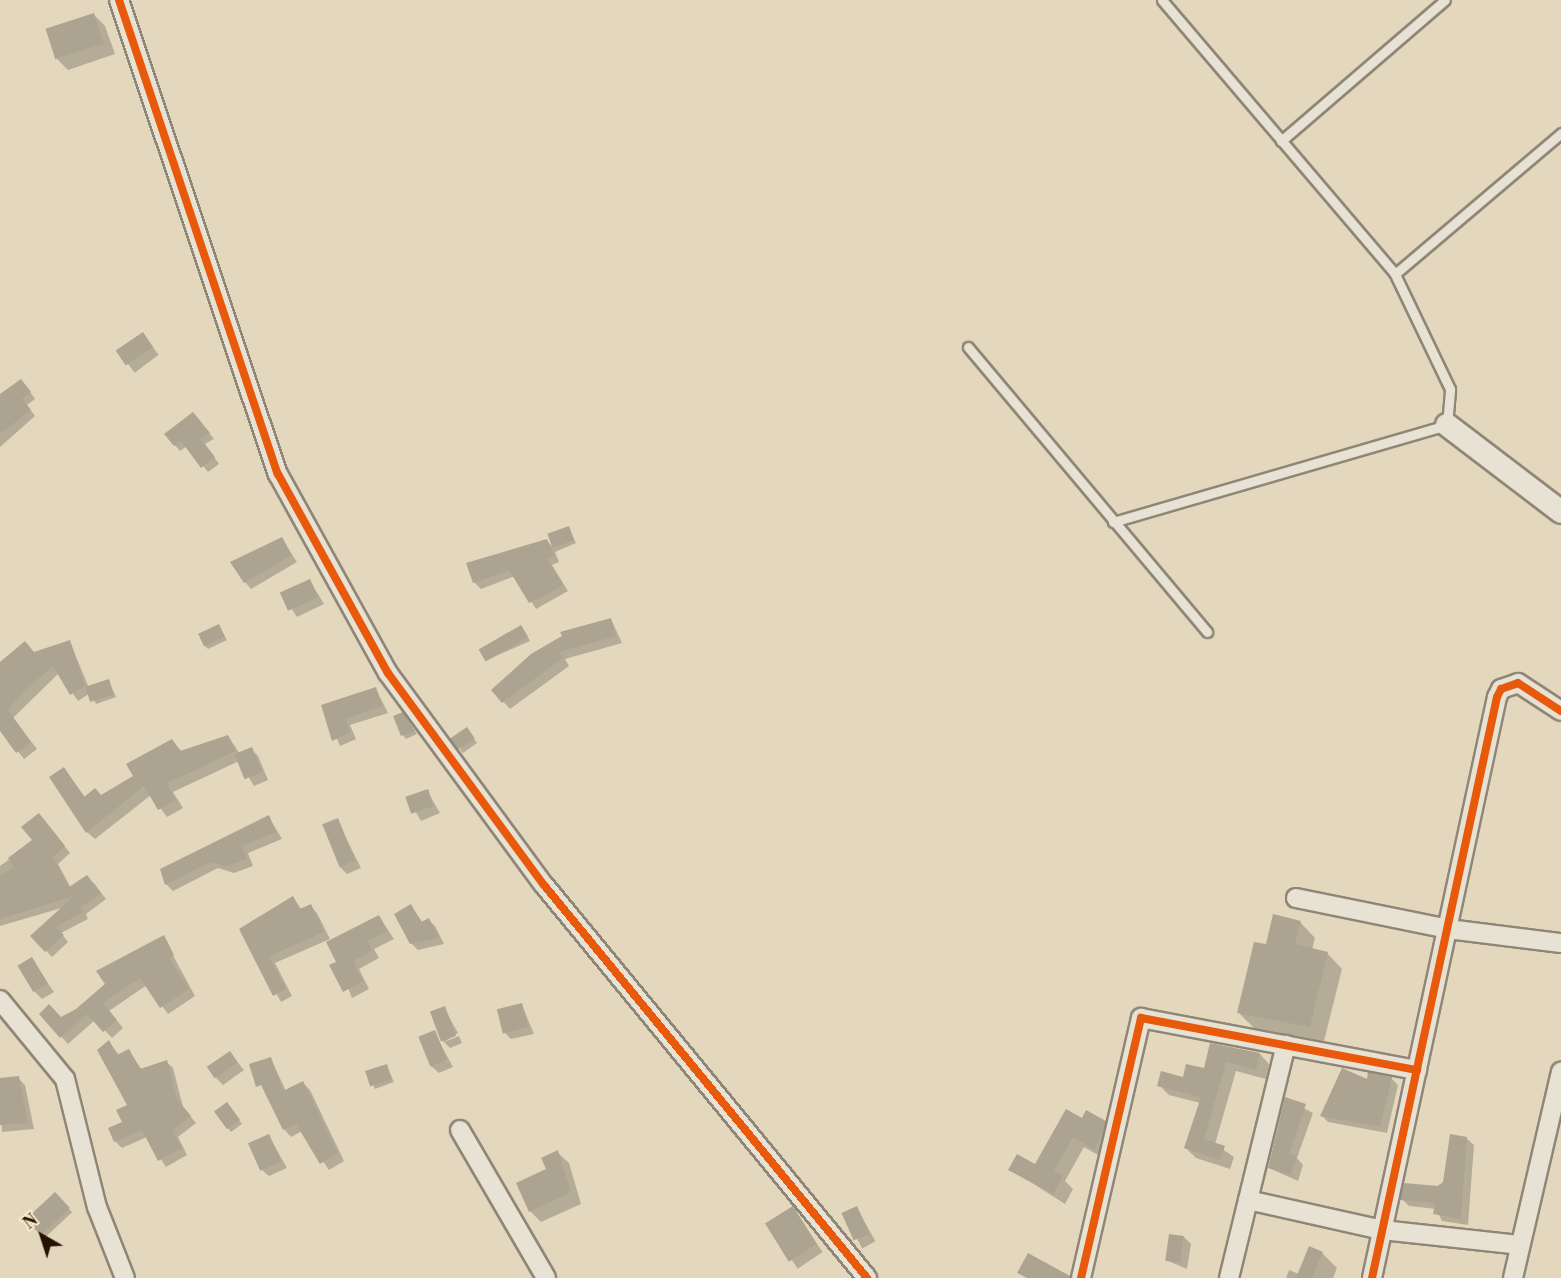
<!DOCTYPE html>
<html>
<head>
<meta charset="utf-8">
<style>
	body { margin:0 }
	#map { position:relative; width:1561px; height:1278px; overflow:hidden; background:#e3d7be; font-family:"Libre Bodoni",serif }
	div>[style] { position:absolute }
	.shadow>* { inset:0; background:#0003; transform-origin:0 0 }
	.building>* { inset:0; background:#ada391; transform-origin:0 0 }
	.roads { filter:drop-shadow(2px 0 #908676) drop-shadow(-2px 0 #908676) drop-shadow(0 2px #908676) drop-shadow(0 -2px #908676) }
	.service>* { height:9px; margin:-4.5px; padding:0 4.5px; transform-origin:4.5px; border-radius:4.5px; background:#e8e2d5 }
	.minor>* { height:18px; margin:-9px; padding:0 9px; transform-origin:9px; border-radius:9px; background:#e8e2d5 }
	.tertiary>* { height:22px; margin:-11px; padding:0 11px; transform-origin:11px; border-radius:11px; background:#e8e2d5 }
	.cycleway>* { height:8px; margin:-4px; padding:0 4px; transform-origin:4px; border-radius:4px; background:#e8590c }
	span { translate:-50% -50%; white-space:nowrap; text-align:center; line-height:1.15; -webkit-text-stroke:4.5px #f7e9cb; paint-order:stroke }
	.north { position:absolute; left:12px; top:1206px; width:60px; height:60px; -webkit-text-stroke:4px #f7e9cb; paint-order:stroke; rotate:321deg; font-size:16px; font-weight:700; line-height:24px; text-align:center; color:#281203 }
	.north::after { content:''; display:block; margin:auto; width:21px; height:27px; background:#281203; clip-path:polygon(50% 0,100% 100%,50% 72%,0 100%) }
</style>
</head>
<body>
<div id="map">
	<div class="shadow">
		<div style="clip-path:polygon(94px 15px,105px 26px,115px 54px,68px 70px,57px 59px)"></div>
		<div style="left:143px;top:334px;width:26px;height:30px;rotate:53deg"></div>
		<div style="clip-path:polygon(26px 386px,35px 399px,27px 405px,35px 416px,0 447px,0 396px)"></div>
		<div style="clip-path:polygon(198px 419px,214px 439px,205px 444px,219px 464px,208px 472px,187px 446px,180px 451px,175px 445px)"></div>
		<div style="clip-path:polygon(568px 527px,576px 543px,555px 552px,559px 562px,552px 565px,568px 591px,536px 609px,515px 576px,481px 589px,474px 582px,547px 541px,554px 548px)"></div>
		<div style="clip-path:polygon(281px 539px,297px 562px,251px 589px,245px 582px)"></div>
		<div style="clip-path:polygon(310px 581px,324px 604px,297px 617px,282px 594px)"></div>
		<div style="clip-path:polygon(611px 619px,622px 643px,565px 659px,569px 666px,510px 709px,493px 690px)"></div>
		<div style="clip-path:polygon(219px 626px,227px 640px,208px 649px,205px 646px)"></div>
		<div style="clip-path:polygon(524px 630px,530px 641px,487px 660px)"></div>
		<div style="clip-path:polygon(70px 642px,89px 688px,108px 681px,116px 697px,96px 704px,90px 693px,78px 701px,59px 673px,13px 718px,37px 749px,24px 759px,0 729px,0 666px)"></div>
		<div style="clip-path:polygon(376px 689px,388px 713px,350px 725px,356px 739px,340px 746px,323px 706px)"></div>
		<div style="clip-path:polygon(406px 717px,417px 734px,406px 739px,403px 735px)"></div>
		<div style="clip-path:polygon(470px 733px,477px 743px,463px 753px,460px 750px)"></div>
		<div style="clip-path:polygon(228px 736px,240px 754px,251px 749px,258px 756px,268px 780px,254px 786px,239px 761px,173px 792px,183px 808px,167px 817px,151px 795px,95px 839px,87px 832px,64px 769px,85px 797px,101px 796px,135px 776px,172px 740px,182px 752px)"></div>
		<div style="clip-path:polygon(427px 791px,440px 813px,421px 821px,408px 799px)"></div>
		<div style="clip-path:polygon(269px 817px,282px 839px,248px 853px,253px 866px,234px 873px,218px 868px,173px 891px,166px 884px)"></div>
		<div style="clip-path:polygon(337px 820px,361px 868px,347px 874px,340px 867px)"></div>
		<div style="clip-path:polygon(45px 821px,70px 853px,58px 864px,71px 888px,93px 882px,106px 899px,86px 914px,88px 919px,61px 933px,68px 942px,52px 957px,32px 936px,65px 907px,0 926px,0 866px,34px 841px)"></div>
		<div style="clip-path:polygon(293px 898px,302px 910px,310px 906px,317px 913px,330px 939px,275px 963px,292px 996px,281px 1002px,241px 929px)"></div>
		<div style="clip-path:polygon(411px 906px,423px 923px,428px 920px,435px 926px,444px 944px,418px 950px,411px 943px)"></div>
		<div style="clip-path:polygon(379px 917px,394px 939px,374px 949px,379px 958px,359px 969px,369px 989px,352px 998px,338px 963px)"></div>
		<div style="clip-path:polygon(1300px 922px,1315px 938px,1312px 950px,1327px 953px,1342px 969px,1324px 1041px,1254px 1028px,1239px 1013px,1267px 946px)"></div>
		<div style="clip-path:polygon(163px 937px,195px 996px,168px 1014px,147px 985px,109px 1011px,123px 1028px,112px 1038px,95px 1020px,68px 1044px,41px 1014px,61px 1018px,77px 1011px)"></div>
		<div style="clip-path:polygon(31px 959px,54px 992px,42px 999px,35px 992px)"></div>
		<div style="clip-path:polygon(522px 1005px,534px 1034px,511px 1039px,504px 1032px)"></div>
		<div style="clip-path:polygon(444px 1008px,458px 1033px,444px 1042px,459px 1036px,462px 1043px,450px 1048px,443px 1041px)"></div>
		<div style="clip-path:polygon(434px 1032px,453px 1067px,439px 1073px,431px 1066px)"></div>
		<div style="clip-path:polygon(109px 1042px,119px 1055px,129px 1051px,142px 1070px,167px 1062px,173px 1068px,183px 1107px,196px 1123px,178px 1137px,187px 1155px,166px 1167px,147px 1137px,122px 1148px,115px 1141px,129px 1106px)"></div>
		<div style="clip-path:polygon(1212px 1044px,1260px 1054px,1269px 1064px,1266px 1079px,1236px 1071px,1215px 1144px,1234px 1157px,1230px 1169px,1196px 1158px,1186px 1148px,1200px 1103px,1169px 1095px,1159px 1085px,1205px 1070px)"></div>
		<div style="clip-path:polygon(230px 1053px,244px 1070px,223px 1085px,216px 1078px)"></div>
		<div style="clip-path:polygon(271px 1059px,286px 1091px,303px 1083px,310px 1090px,344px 1161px,329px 1170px,302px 1131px,291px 1137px,284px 1129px)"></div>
		<div style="clip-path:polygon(386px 1065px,394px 1082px,375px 1089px,367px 1072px)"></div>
		<div style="clip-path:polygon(18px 1078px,25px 1085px,34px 1129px,2px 1132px,0 1080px)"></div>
		<div style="clip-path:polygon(1391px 1078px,1398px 1085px,1387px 1133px,1328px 1122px,1321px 1115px,1368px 1081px)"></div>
		<div style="clip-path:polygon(1286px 1099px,1313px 1113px,1297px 1158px,1303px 1165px,1298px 1181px,1269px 1168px)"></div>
		<div style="clip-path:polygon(230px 1107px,242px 1124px,231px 1132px,216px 1113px)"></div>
		<div style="clip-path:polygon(1082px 1120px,1105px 1122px,1116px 1133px,1107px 1160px,1084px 1147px,1065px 1181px,1073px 1189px,1065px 1204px,1010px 1169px,1036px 1166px)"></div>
		<div style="clip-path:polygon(269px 1136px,287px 1168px,269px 1176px,261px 1169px)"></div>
		<div style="clip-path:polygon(1466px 1138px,1474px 1145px,1468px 1225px,1442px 1221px,1436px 1209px,1409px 1206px,1402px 1199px,1445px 1183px)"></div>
		<div style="clip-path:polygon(557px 1152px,569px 1163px,581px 1204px,541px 1222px,530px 1211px)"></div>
		<div style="left:55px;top:1194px;width:25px;height:37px;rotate:47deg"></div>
		<div style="left:793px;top:1208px;width:53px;height:30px;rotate:56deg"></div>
		<div style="left:857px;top:1208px;width:38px;height:15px;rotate:61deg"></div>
		<div style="clip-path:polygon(1184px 1237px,1191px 1244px,1187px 1269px,1166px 1260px)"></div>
		<div style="clip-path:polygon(1322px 1253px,1337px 1268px,1333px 1278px,1286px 1278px,1289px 1270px,1299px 1274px)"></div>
	</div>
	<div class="building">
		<div style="left:94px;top:13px;width:32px;height:51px;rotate:72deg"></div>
		<div style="left:143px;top:332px;width:18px;height:33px;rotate:56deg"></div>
		<div style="clip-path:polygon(21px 379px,31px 392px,22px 399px,31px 410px,0 434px,0 394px)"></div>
		<div style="clip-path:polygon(193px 412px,210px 433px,200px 438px,215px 457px,201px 468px,181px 441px,174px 446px,164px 434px)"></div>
		<div style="left:569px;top:526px;width:15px;height:23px;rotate:70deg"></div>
		<div style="clip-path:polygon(282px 537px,292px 555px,244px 583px,230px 562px)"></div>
		<div style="clip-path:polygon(547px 539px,554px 556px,547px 558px,563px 585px,546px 595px,529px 603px,509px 570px,473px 583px,466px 563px)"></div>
		<div style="left:310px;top:579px;width:20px;height:33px;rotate:66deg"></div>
		<div style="clip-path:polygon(611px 618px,616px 636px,559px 652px,563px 658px,502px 703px,491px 690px,531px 654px,562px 636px,560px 632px)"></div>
		<div style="left:219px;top:624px;width:14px;height:23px;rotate:65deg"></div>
		<div style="left:521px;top:625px;width:14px;height:49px;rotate:60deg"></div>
		<div style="clip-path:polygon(70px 640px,85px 686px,70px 695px,53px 666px,23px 692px,8px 710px,31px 742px,16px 753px,0 731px,0 662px,25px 641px,34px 652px)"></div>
		<div style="left:109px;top:679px;width:16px;height:25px;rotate:72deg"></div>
		<div style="clip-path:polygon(376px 687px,382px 706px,345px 719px,351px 732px,332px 741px,321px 705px)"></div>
		<div style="clip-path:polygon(403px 712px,415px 731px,401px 736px,393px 716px)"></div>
		<div style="left:467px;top:727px;width:14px;height:21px;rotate:56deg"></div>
		<div style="clip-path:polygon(228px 735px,236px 751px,167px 783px,176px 800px,158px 810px,144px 786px,86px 833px,49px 777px,64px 767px,84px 797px,95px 788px,101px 795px,133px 776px,126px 764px,172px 739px,180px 751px)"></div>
		<div style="left:252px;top:747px;width:27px;height:19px;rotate:68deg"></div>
		<div style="left:428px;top:789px;width:18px;height:24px;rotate:71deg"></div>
		<div style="clip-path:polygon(39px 813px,65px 846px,53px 857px,69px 887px,87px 875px,101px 893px,81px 907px,83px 912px,56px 927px,64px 935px,45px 952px,30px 936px,74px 896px,0 919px,0 876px,14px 867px,8px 858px,32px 840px,21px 827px)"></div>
		<div style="clip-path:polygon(269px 815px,276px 832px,242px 846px,247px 859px,226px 866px,210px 862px,165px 885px,160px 869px)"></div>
		<div style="left:338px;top:818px;width:46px;height:17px;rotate:68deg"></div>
		<div style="clip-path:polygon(293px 896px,300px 909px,311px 904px,324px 932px,269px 956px,286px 989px,273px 996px,239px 929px)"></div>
		<div style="clip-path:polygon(411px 904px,421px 922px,429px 918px,439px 938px,410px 944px,394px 914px)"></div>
		<div style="clip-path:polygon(1273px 914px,1301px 921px,1295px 944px,1328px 952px,1310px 1027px,1237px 1013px,1254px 942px,1266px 944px)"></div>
		<div style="clip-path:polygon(379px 915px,388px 931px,368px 941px,372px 951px,353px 961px,363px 981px,343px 992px,329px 965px,336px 962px,326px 942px)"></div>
		<div style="clip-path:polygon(164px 935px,174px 955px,169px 958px,189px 989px,160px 1008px,140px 978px,103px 1003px,117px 1020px,103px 1032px,87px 1014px,60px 1038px,39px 1014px,49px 1004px,61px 1017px,76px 1009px,105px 984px,96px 971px)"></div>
		<div style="left:32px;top:957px;width:31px;height:17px;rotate:59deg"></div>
		<div style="left:522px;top:1003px;width:25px;height:26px;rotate:76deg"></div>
		<div style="left:445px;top:1006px;width:32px;height:16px;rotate:70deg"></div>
		<div style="left:435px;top:1030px;width:32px;height:18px;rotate:68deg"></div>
		<div style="clip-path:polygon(109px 1040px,117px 1055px,129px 1049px,140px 1069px,167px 1060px,177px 1099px,191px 1116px,173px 1130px,182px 1148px,158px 1161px,142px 1130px,114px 1142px,108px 1128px,122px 1122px,116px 1110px,127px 1105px,97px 1050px)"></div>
		<div style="clip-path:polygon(1210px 1043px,1260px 1053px,1256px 1070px,1226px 1062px,1204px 1139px,1225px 1146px,1220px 1160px,1184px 1148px,1201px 1097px,1157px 1086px,1161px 1071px,1183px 1077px,1186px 1064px,1204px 1068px)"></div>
		<div style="left:230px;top:1051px;width:14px;height:28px;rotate:56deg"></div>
		<div style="clip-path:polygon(271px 1057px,283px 1091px,303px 1081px,338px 1153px,320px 1164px,296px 1124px,283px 1130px,261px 1085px,256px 1087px,249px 1064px)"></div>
		<div style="left:387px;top:1064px;width:16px;height:23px;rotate:72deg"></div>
		<div style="clip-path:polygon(1342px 1068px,1367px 1079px,1368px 1072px,1392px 1077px,1380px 1127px,1320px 1116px)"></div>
		<div style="clip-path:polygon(19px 1076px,28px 1123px,0 1125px,0 1078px)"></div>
		<div style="clip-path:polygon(1285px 1097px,1306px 1104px,1289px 1154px,1297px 1156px,1291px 1175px,1268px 1168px)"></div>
		<div style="left:227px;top:1102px;width:22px;height:16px;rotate:54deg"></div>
		<div style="clip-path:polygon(1066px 1109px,1082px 1118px,1086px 1110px,1106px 1121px,1095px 1150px,1073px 1137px,1054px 1171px,1063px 1176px,1053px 1194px,1008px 1170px,1017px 1154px,1035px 1164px)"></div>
		<div style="left:269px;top:1134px;width:30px;height:23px;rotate:66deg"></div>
		<div style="clip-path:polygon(1450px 1134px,1467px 1137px,1461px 1219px,1433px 1214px,1435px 1203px,1400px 1200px,1404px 1183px,1438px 1186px,1443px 1182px)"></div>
		<div style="clip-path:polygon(558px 1150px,571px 1192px,529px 1212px,516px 1183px,546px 1169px,541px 1158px)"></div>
		<div style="left:55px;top:1192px;width:22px;height:40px;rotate:47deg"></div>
		<div style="left:793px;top:1206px;width:45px;height:33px;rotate:58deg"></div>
		<div style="left:857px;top:1206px;width:30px;height:17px;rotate:66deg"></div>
		<div style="left:1169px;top:1234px;width:15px;height:27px;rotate:8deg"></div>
		<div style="clip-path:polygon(1309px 1246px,1323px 1252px,1312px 1278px,1296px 1278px)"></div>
		<div style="clip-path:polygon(1028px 1253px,1070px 1276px,1070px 1278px,1027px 1278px,1017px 1273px)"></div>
	</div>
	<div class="roads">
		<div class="service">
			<div style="left:1162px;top:0;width:360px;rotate:49.6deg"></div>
			<div style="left:1281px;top:141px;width:216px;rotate:-40.7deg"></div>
			<div style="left:968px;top:347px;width:372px;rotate:50deg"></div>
			<div style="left:1113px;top:522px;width:348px;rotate:-16.2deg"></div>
			<div style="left:1447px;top:425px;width:36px;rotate:-85deg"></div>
			<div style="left:1450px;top:389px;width:127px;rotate:-115.6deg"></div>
			<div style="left:1395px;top:274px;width:218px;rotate:-40.3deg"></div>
		</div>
		<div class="minor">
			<div style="left:119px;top:0;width:500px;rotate:71.5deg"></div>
			<div style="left:278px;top:474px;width:227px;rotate:61.1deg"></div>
			<div style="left:388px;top:673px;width:263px;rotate:53.7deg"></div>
			<div style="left:544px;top:885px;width:509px;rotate:50.58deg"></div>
			<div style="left:1296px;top:898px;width:155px;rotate:11.5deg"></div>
			<div style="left:1448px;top:929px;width:114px;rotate:7.1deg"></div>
			<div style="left:0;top:1000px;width:102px;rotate:50.6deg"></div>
			<div style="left:65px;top:1079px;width:132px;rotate:76deg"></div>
			<div style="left:97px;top:1207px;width:76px;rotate:68.5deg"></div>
			<div style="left:460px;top:1130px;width:171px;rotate:59.8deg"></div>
			<div style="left:1248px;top:1200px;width:137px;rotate:12.6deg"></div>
			<div style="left:1382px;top:1230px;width:138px;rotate:6.2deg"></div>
			<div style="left:1081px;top:1278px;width:267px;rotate:-77deg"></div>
			<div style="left:1141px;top:1018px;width:281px;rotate:10.7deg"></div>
			<div style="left:1229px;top:1278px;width:240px;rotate:-76.3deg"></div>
			<div style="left:1372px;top:1278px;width:594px;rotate:-77.86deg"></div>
			<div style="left:1497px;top:697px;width:9px;rotate:-63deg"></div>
			<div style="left:1501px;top:689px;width:18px;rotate:-19deg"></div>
			<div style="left:1518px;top:683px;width:51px;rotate:33.1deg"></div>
			<div style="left:1513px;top:1278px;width:212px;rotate:-76.9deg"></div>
		</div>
		<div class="tertiary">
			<div style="left:1447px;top:425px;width:143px;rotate:37.3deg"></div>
		</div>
	</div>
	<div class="cycleway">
		<div style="left:119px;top:0;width:500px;rotate:71.5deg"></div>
		<div style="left:278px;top:474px;width:227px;rotate:61.1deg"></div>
		<div style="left:388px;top:673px;width:263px;rotate:53.7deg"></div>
		<div style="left:544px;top:885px;width:509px;rotate:50.58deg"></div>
		<div style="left:1081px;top:1278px;width:267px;rotate:-77deg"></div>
		<div style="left:1141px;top:1018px;width:281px;rotate:10.7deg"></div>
		<div style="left:1372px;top:1278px;width:594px;rotate:-77.86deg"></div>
		<div style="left:1497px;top:697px;width:9px;rotate:-63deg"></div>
		<div style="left:1501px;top:689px;width:18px;rotate:-19deg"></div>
		<div style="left:1518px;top:683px;width:51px;rotate:33.1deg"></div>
	</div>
	<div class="north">N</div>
</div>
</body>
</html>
